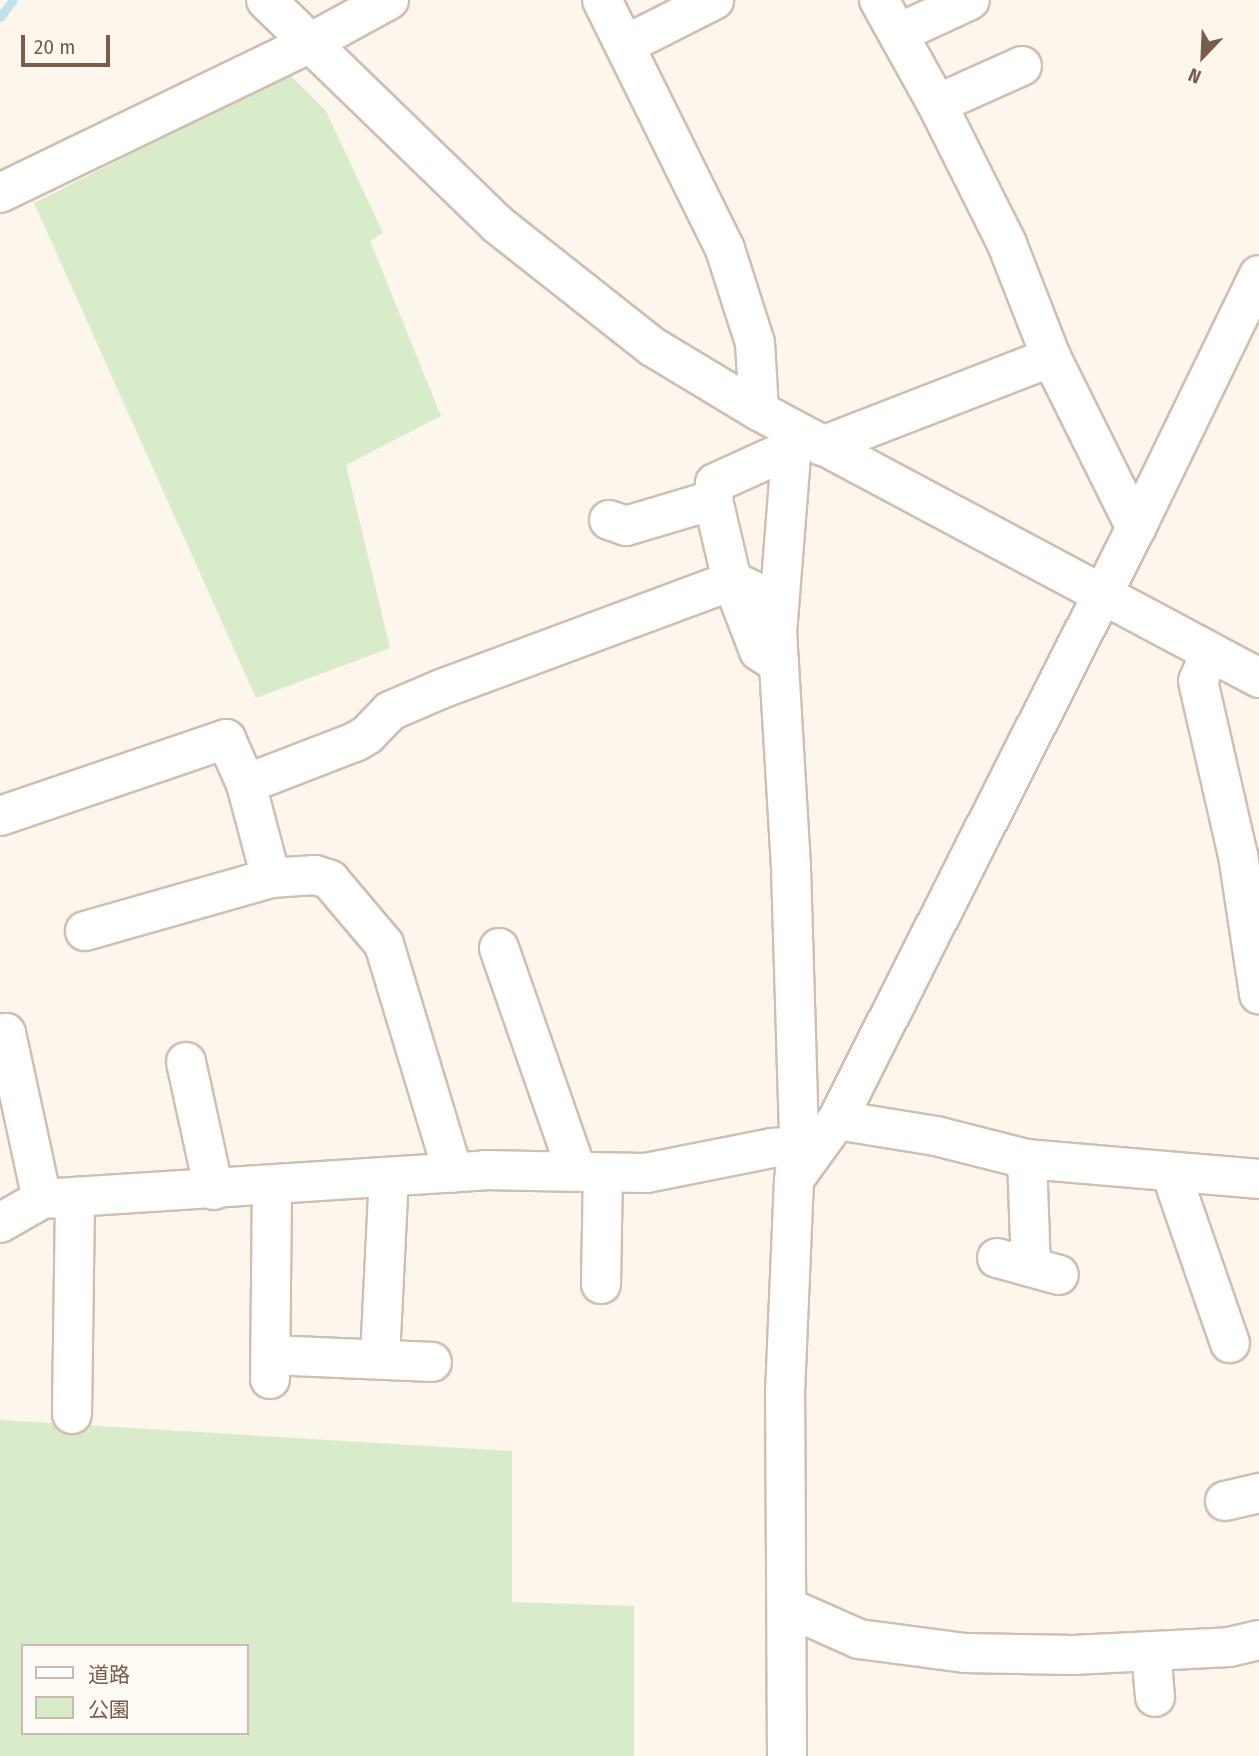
<!DOCTYPE html>
<html>
<head>
<meta charset="utf-8">
<style>
	body { margin:0 }
	#map { position:relative; width:1259px; height:1756px; overflow:hidden; background:#fdf6ec; font-family:"Fira Sans Condensed","Noto Sans JP",sans-serif }
	div>[style] { position:absolute }
	.green>* { inset:0; background:#d8ecc9 }
	.stream>* { height:9px; margin:-4.5px; padding:0 4.5px; transform-origin:4.5px; border-radius:4.5px; background:#bfe3e8 }
	.roads { filter:drop-shadow(2px 0 #d1beb0) drop-shadow(-2px 0 #d1beb0) drop-shadow(0 2px #d1beb0) drop-shadow(0 -2px #d1beb0) }
	.minor>* { height:38px; margin:-19px; padding:0 19px; transform-origin:19px; border-radius:19px; background:#fff }
	span { translate:-50% -50%; white-space:nowrap; text-align:center; line-height:1.15; -webkit-text-stroke:5px #fffaf3; paint-order:stroke }
	.legend { position:absolute; left:21px; top:1644px; width:228px; height:91px; box-sizing:border-box; background:#fffaf3; border:2px solid #cabbb1; margin:0; padding:9px 12px; list-style:none; font-size:21px; color:#7a5c4d }
	.legend li { display:flex; align-items:center; gap:14px; height:35px }
	.legend b { width:35px; border:2px solid #cabbb1 }
	.north { position:absolute; left:1168px; top:21px; width:70px; height:70px; -webkit-text-stroke:5px #fffaf3; paint-order:stroke; rotate:203deg; font-size:19px; font-weight:700; line-height:28px; text-align:center; color:#7a5c4d }
	.north::after { content:''; display:block; margin:auto; width:24px; height:32px; background:#7a5c4d; clip-path:polygon(50% 0,100% 100%,50% 72%,0 100%) }
	.scale { position:absolute; left:21px; top:35px; width:89px; height:32px; box-sizing:border-box; border:4px solid #7a5c4d; border-top:0; padding-left:9px; font-size:21px; line-height:24px; white-space:nowrap; color:#7a5c4d; -webkit-text-stroke:5px #fffaf3; paint-order:stroke }
</style>
</head>
<body>
<div id="map">
	<div class="green">
		<div style="clip-path:polygon(289px 74px,326px 111px,383px 233px,370px 241px,441px 416px,346px 465px,390px 648px,256px 698px,34px 203px)"></div>
		<div style="clip-path:polygon(evenodd,0 1420px,512px 1451px,512px 1602px,634px 1606px,634px 1756px,0 1756px,0 1420px,23px 1646px,247px 1646px,247px 1733px,23px 1733px,23px 1646px)"></div>
	</div>
	<div class="stream">
		<div style="left:0;top:17px;width:21px;rotate:-53deg"></div>
	</div>
	<div class="roads">
		<div class="minor">
			<div style="left:266px;top:0;width:322px;rotate:44.1deg"></div>
			<div style="left:497px;top:224px;width:199px;rotate:38.3deg"></div>
			<div style="left:653px;top:347px;width:124px;rotate:31.1deg"></div>
			<div style="left:759px;top:411px;width:567px;rotate:28.1deg"></div>
			<div style="left:602px;top:0;width:278px;rotate:63.7deg"></div>
			<div style="left:725px;top:249px;width:99px;rotate:72.3deg"></div>
			<div style="left:755px;top:343px;width:68px;rotate:86.6deg"></div>
			<div style="left:879px;top:0;width:119px;rotate:60.9deg"></div>
			<div style="left:937px;top:104px;width:157px;rotate:63.4deg"></div>
			<div style="left:1007px;top:244px;width:121px;rotate:68.7deg"></div>
			<div style="left:1051px;top:357px;width:191px;rotate:63.6deg"></div>
			<div style="left:899px;top:33px;width:78px;rotate:-24.9deg"></div>
			<div style="left:625px;top:45px;width:100px;rotate:-26.8deg"></div>
			<div style="left:937px;top:104px;width:93px;rotate:-24.1deg"></div>
			<div style="left:0;top:193px;width:344px;rotate:-25.8deg"></div>
			<div style="left:310px;top:43px;width:90px;rotate:-28.6deg"></div>
			<div style="left:822px;top:446px;width:246px;rotate:-21.2deg"></div>
			<div style="left:609px;top:520px;width:18px;rotate:19deg"></div>
			<div style="left:626px;top:526px;width:91px;rotate:-16.6deg"></div>
			<div style="left:756px;top:592px;width:26px;rotate:-155deg"></div>
			<div style="left:732px;top:581px;width:83px;rotate:-103.2deg"></div>
			<div style="left:713px;top:500px;width:17px;rotate:-83deg"></div>
			<div style="left:715px;top:483px;width:85px;rotate:-24.4deg"></div>
			<div style="left:1210px;top:652px;width:31px;rotate:112deg"></div>
			<div style="left:1198px;top:681px;width:179px;rotate:77.1deg"></div>
			<div style="left:1238px;top:855px;width:141px;rotate:81.4deg"></div>
			<div style="left:246px;top:784px;width:97px;rotate:75.1deg"></div>
			<div style="left:271px;top:878px;width:44px;rotate:-3.9deg"></div>
			<div style="left:315px;top:875px;width:16px;rotate:18deg"></div>
			<div style="left:330px;top:880px;width:84px;rotate:49.8deg"></div>
			<div style="left:384px;top:944px;width:239px;rotate:73.2deg"></div>
			<div style="left:0;top:816px;width:239px;rotate:-18.8deg"></div>
			<div style="left:226px;top:739px;width:49px;rotate:66deg"></div>
			<div style="left:246px;top:784px;width:117px;rotate:-21.1deg"></div>
			<div style="left:355px;top:742px;width:14px;rotate:-30deg"></div>
			<div style="left:367px;top:735px;width:33px;rotate:-46deg"></div>
			<div style="left:390px;top:711px;width:56px;rotate:-23.3deg"></div>
			<div style="left:441px;top:689px;width:310px;rotate:-20.4deg"></div>
			<div style="left:732px;top:581px;width:75px;rotate:68.9deg"></div>
			<div style="left:759px;top:651px;width:24px;rotate:33deg"></div>
			<div style="left:85px;top:931px;width:193px;rotate:-15.9deg"></div>
			<div style="left:499px;top:948px;width:237px;rotate:70.8deg"></div>
			<div style="left:0;top:1034px;width:6px;rotate:-9deg"></div>
			<div style="left:6px;top:1033px;width:170px;rotate:77.8deg"></div>
			<div style="left:186px;top:1062px;width:131px;rotate:77.7deg"></div>
			<div style="left:837px;top:1120px;width:100px;rotate:9.2deg"></div>
			<div style="left:936px;top:1136px;width:94px;rotate:14.2deg"></div>
			<div style="left:1027px;top:1159px;width:233px;rotate:4.9deg"></div>
			<div style="left:1027px;top:1159px;width:108px;rotate:87.9deg"></div>
			<div style="left:1171px;top:1173px;width:180px;rotate:70.9deg"></div>
			<div style="left:795px;top:1178px;width:72px;rotate:-54.1deg"></div>
			<div style="left:837px;top:1120px;width:663px;rotate:-63.2deg"></div>
			<div style="left:1136px;top:528px;width:281px;rotate:-64.1deg"></div>
			<div style="left:0;top:1223px;width:48px;rotate:-29.7deg"></div>
			<div style="left:42px;top:1199px;width:444px;rotate:-3.7deg"></div>
			<div style="left:485px;top:1170px;width:161px;rotate:1.1deg"></div>
			<div style="left:646px;top:1173px;width:128px;rotate:-11.2deg"></div>
			<div style="left:772px;top:1148px;width:26px;rotate:-4deg"></div>
			<div style="left:997px;top:1258px;width:64px;rotate:15.3deg"></div>
			<div style="left:601px;top:1284px;width:111px;rotate:-89deg"></div>
			<div style="left:271px;top:1355px;width:161px;rotate:2.5deg"></div>
			<div style="left:380px;top:1358px;width:181px;rotate:-87.2deg"></div>
			<div style="left:270px;top:1379px;width:193px;rotate:-89.4deg"></div>
			<div style="left:72px;top:1414px;width:215px;rotate:-89.2deg"></div>
			<div style="left:1225px;top:1501px;width:35px;rotate:-13deg"></div>
			<div style="left:787px;top:1607px;width:79px;rotate:24deg"></div>
			<div style="left:859px;top:1639px;width:107px;rotate:7.5deg"></div>
			<div style="left:965px;top:1653px;width:108px;rotate:1.1deg"></div>
			<div style="left:1073px;top:1655px;width:156px;rotate:-2.9deg"></div>
			<div style="left:1229px;top:1647px;width:31px;rotate:-13deg"></div>
			<div style="left:1151px;top:1651px;width:46px;rotate:85deg"></div>
			<div style="left:787px;top:1756px;width:362px;rotate:-90.3deg"></div>
			<div style="left:785px;top:1394px;width:214px;rotate:-87.6deg"></div>
			<div style="left:794px;top:1180px;width:43px;rotate:-83.4deg"></div>
			<div style="left:799px;top:1137px;width:270px;rotate:-91.7deg"></div>
			<div style="left:791px;top:867px;width:234px;rotate:-93.4deg"></div>
			<div style="left:777px;top:633px;width:204px;rotate:-85.5deg"></div>
		</div>
	</div>
	<ul class="legend">
	<li><b style="height:9px;background:#fff"></b>道路</li>
	<li><b style="height:19px;background:#d8ecc9"></b>公園</li>
	</ul>
	<div class="north">N</div>
	<div class="scale">20 m</div>
</div>
</body>
</html>
